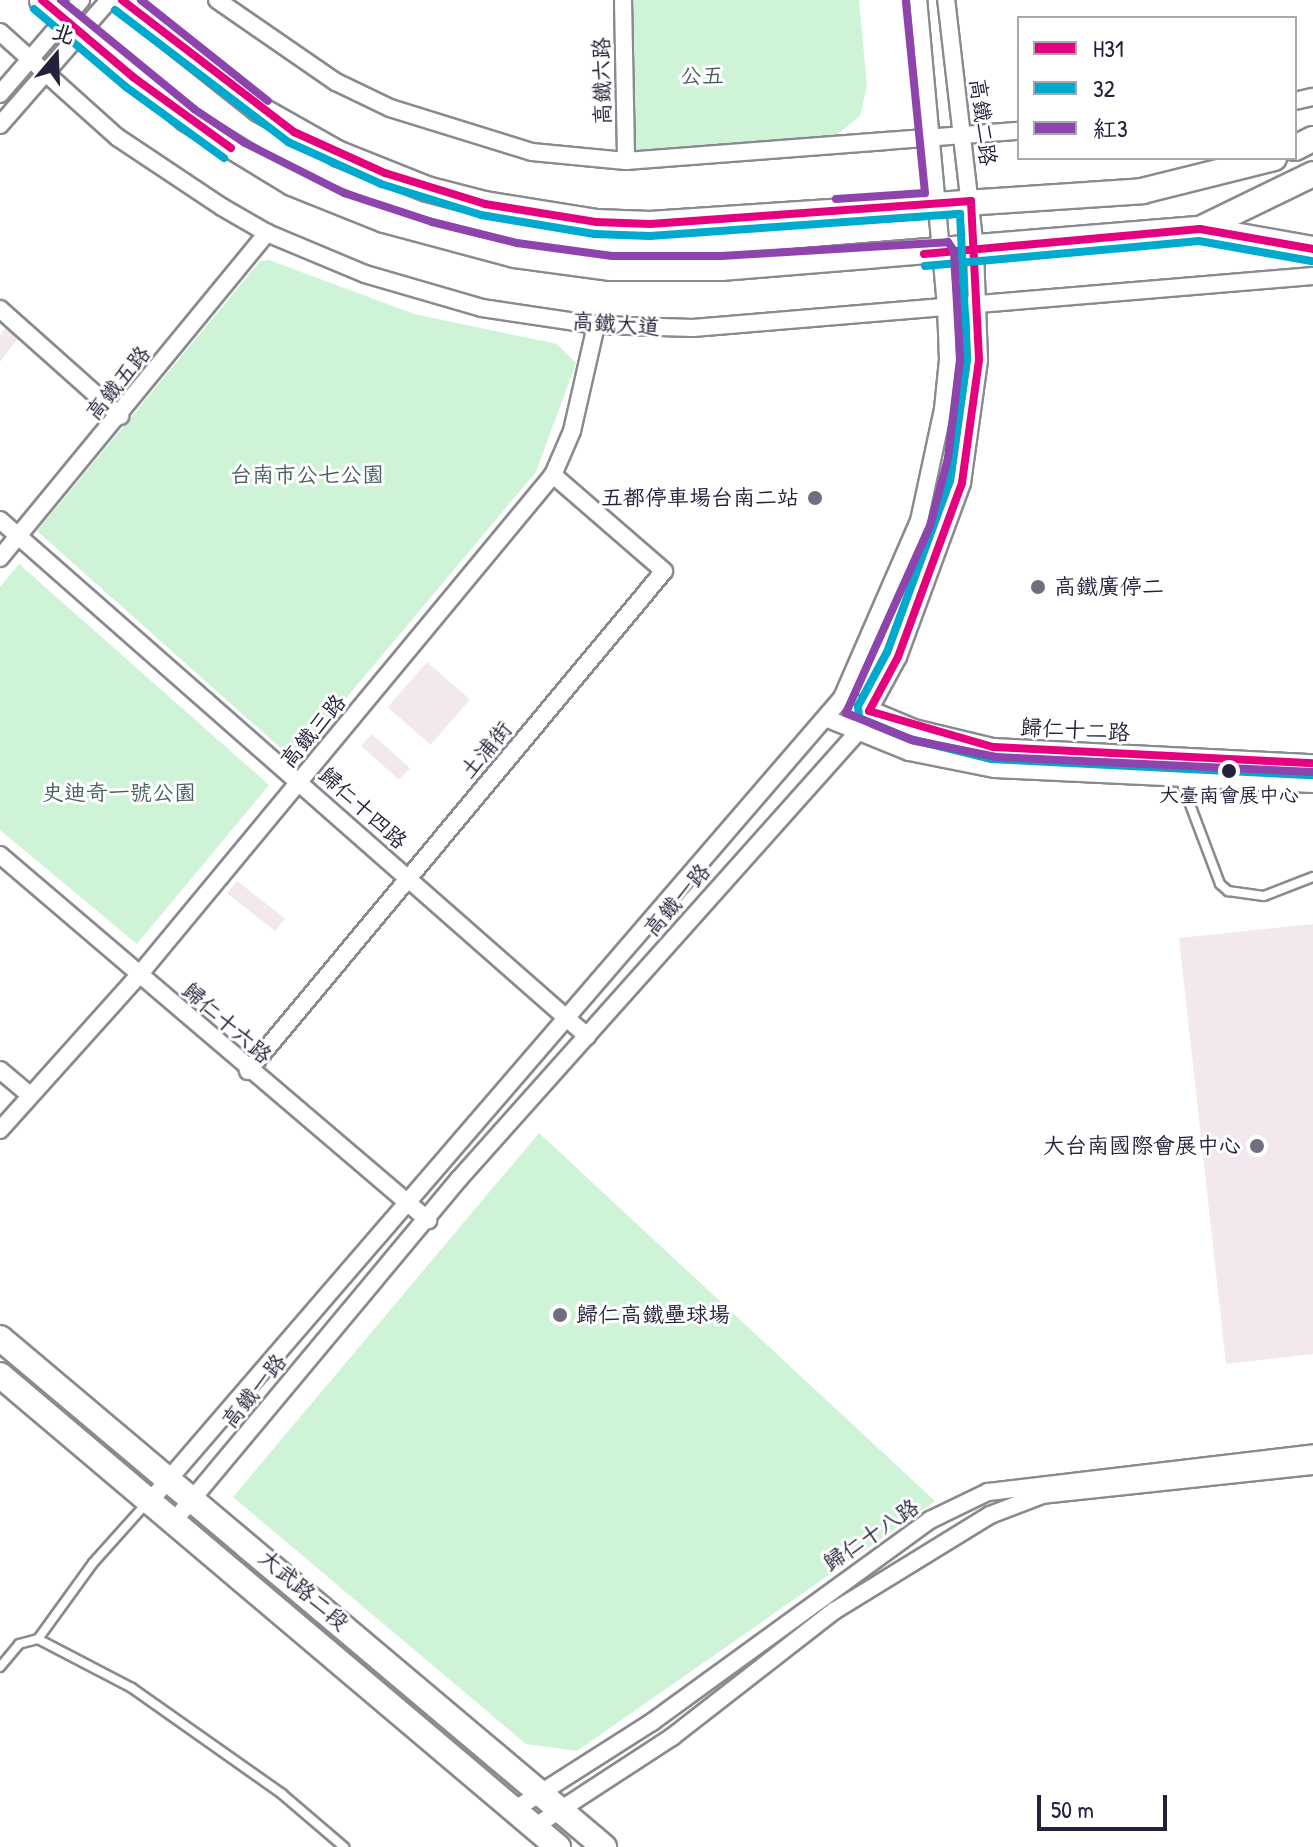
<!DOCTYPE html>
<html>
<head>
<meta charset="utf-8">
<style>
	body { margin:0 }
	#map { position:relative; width:1313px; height:1847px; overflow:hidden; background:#fff; font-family:"Patrick Hand","LXGW WenKai TC",sans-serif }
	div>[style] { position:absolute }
	.green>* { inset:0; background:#cef3d6 }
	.building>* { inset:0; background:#f3e8ed; transform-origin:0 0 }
	.roads { filter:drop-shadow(2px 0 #8a8a8f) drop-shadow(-2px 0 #8a8a8f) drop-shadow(0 2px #8a8a8f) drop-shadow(0 -2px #8a8a8f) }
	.lane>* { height:8px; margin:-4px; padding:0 4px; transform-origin:4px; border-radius:4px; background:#fff }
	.street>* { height:16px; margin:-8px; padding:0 8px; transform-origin:8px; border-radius:8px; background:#fff }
	.secondary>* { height:24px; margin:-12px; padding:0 12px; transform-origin:12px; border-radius:12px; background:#fff }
	.bus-1>* { height:8px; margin:-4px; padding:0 4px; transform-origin:4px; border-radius:4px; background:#e5007d }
	.bus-2>* { height:8px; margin:-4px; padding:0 4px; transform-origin:4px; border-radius:4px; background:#00a9ce }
	.bus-3>* { height:8px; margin:-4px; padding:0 4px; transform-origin:4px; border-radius:4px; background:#8e44ad }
	.dots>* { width:22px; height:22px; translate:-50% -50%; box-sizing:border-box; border:4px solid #fff; border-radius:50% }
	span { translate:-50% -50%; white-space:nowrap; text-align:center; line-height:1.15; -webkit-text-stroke:6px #fff; paint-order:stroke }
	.bus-label { font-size:20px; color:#22223b }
	.park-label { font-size:22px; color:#4a5e5f }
	.street-label { font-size:22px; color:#22223b }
	.poi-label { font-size:22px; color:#22223b }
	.right { translate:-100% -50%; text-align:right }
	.left { translate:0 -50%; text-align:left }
	.legend { position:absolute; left:1017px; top:16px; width:280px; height:144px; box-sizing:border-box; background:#fff; border:2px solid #a7a7b1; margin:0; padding:10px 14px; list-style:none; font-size:24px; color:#22223b }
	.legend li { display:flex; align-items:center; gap:16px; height:40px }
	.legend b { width:40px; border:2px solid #a7a7b1 }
	.north { position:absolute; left:16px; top:16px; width:80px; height:80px; -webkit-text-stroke:6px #fff; paint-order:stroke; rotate:19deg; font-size:22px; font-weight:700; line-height:32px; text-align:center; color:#22223b }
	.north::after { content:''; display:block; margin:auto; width:28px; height:36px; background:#22223b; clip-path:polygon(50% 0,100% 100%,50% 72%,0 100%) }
	.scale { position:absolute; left:1037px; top:1795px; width:130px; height:36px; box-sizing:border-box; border:4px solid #22223b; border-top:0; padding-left:10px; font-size:24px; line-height:28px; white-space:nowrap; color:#22223b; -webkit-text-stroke:6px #fff; paint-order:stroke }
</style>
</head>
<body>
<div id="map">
	<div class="green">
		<div style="clip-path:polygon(624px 0,859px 0,867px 86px,860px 116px,821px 147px,624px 155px)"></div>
		<div style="clip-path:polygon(269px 260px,414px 314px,557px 344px,576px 363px,536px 472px,294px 760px,37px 531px,260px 261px)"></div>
		<div style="clip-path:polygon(19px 564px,269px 785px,137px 944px,0 830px,0 587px)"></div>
		<div style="clip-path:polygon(539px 1133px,935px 1501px,577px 1751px,526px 1744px,233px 1497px)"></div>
	</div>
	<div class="building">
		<div style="clip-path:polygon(6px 327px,19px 337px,0 362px,0 335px)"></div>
		<div style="left:427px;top:662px;width:57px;height:60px;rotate:41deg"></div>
		<div style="left:372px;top:734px;width:51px;height:16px;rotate:42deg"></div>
		<div style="left:237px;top:881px;width:61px;height:16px;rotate:38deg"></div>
		<div style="clip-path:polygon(1313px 924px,1313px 1354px,1226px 1364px,1179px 938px)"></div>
	</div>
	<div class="roads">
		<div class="lane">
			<div style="left:1180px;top:778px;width:113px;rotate:69.3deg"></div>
			<div style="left:1220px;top:884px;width:11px;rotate:41deg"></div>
			<div style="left:1228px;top:891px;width:36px;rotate:8deg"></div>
			<div style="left:1264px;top:896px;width:53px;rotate:-21.2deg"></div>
			<div style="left:38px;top:1639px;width:106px;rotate:27.5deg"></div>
			<div style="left:132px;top:1688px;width:184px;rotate:35.2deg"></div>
			<div style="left:282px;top:1794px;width:82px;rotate:40.5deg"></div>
			<div style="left:0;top:1667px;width:30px;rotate:-50deg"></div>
			<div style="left:19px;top:1644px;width:20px;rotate:-15deg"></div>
			<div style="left:38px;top:1639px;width:94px;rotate:-54.1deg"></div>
			<div style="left:93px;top:1563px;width:79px;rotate:-48.1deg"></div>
		</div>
		<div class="street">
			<div style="left:217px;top:0;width:145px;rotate:34.6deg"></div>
			<div style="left:336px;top:82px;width:60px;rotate:25.7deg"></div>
			<div style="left:390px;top:108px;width:149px;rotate:17.2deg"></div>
			<div style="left:532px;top:152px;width:94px;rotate:5.5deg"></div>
			<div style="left:626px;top:161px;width:394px;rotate:-4.4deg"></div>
			<div style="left:623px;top:0;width:161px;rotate:88.9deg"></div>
			<div style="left:0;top:32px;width:157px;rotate:41.9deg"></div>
			<div style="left:117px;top:137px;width:126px;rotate:33.7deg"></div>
			<div style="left:222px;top:207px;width:52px;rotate:30deg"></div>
			<div style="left:267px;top:233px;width:106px;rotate:22.7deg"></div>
			<div style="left:365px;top:274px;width:122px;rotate:16.2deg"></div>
			<div style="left:482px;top:308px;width:115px;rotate:8.5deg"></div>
			<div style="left:596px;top:325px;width:97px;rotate:1.8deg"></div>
			<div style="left:693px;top:328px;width:622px;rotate:-4.79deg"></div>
			<div style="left:0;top:94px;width:124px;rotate:-49.2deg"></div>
			<div style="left:1295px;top:101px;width:18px;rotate:-13deg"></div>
			<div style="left:0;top:125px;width:166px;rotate:-48.9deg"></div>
			<div style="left:0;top:309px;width:161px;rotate:41.7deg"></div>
			<div style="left:0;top:520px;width:782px;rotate:41.32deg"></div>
			<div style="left:0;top:558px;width:421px;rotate:-50.6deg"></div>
			<div style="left:842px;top:698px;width:78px;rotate:22.6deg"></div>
			<div style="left:914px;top:728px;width:81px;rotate:13.5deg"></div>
			<div style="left:993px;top:747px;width:320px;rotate:2.9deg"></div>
			<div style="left:828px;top:719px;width:87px;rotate:22.2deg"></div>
			<div style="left:909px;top:752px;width:88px;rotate:11.2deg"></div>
			<div style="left:995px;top:769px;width:318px;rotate:2.7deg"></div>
			<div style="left:0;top:855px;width:563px;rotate:40.46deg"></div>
			<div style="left:0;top:1070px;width:39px;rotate:40deg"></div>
			<div style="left:248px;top:1071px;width:650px;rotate:-50.24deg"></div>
			<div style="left:664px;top:571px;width:147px;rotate:-139.1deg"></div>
			<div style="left:0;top:1130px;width:208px;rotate:-48.1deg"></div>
			<div style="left:139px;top:975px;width:649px;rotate:-50.38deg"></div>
			<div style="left:553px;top:475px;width:48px;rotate:-66.6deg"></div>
			<div style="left:572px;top:431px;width:109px;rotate:-77.2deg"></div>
			<div style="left:150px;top:1501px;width:1060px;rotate:-49.25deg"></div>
			<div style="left:842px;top:698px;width:193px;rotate:-66.5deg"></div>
			<div style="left:919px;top:521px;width:115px;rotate:-77.9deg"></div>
			<div style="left:943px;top:409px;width:49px;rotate:-84.2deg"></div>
			<div style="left:948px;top:360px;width:54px;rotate:-92.1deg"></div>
			<div style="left:946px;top:306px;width:307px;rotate:-95.2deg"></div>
			<div style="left:174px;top:1521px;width:445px;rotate:-50.2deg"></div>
			<div style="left:459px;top:1179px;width:596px;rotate:-48.26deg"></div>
			<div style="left:856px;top:734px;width:88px;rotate:-61.4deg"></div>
			<div style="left:898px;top:657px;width:185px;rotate:-69.8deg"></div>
			<div style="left:962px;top:483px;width:124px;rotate:-82.1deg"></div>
			<div style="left:979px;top:360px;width:111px;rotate:-92.1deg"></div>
			<div style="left:975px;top:249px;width:251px;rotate:-96.6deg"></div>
			<div style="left:514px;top:1810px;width:164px;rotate:-32.5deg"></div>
			<div style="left:652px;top:1722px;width:344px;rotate:-36deg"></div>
			<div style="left:930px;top:1520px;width:64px;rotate:-25.8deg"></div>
			<div style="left:988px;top:1492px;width:327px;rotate:-6.8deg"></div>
			<div style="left:534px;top:1827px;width:165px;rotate:-33.1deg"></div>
			<div style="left:672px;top:1737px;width:205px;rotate:-37.9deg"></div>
			<div style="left:834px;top:1611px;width:183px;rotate:-31.6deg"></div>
			<div style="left:990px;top:1515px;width:56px;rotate:-21deg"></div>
			<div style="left:1042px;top:1495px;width:273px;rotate:-6.1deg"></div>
		</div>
		<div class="secondary">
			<div style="left:42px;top:0;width:188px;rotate:39.4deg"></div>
			<div style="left:187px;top:119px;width:123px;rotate:31.4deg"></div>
			<div style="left:292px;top:183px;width:99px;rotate:21.9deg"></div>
			<div style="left:384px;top:220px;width:136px;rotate:15deg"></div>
			<div style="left:515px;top:255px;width:97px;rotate:7.7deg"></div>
			<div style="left:611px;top:268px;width:110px"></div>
			<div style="left:721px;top:268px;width:481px;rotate:-4.7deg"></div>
			<div style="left:1200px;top:229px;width:115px;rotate:10deg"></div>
			<div style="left:122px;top:0;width:175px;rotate:38.5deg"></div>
			<div style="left:259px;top:109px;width:92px;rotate:29.4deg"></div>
			<div style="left:339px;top:154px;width:95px;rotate:21.7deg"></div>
			<div style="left:427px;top:189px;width:60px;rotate:14.5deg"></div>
			<div style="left:485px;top:204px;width:112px;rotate:9.2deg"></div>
			<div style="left:596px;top:222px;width:54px;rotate:2.1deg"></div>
			<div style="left:650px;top:224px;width:493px;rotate:-3.8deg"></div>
			<div style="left:1142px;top:191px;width:136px;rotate:-14deg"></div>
			<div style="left:1295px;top:148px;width:20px;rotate:-27deg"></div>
			<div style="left:1202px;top:228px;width:123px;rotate:-25.9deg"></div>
			<div style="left:0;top:1338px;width:790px;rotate:40.12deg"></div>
			<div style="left:0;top:1375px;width:731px;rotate:40.23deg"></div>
		</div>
	</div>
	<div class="bus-1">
		<div style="left:42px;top:0;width:119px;rotate:40.2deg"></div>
		<div style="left:133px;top:77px;width:121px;rotate:35.9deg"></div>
		<div style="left:122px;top:0;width:217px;rotate:37.5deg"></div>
		<div style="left:294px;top:132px;width:100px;rotate:24.3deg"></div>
		<div style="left:385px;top:173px;width:105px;rotate:17.2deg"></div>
		<div style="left:485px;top:204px;width:112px;rotate:9.2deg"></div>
		<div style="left:596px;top:222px;width:54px;rotate:2.1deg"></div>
		<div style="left:650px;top:224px;width:322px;rotate:-4.1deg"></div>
		<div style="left:971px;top:201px;width:159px;rotate:87.1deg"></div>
		<div style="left:979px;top:360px;width:124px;rotate:97.9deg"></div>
		<div style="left:962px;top:483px;width:185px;rotate:110.2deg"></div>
		<div style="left:898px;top:657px;width:61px;rotate:118.2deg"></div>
		<div style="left:869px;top:711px;width:129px;rotate:16.2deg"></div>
		<div style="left:993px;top:747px;width:320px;rotate:2.9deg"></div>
		<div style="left:924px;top:254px;width:277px;rotate:-5.2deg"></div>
		<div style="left:1200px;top:229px;width:115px;rotate:10deg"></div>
	</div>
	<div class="bus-2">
		<div style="left:34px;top:9px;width:121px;rotate:40.3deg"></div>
		<div style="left:126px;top:87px;width:121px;rotate:35.9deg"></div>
		<div style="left:115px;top:10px;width:218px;rotate:37.3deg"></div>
		<div style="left:288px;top:142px;width:102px;rotate:24.3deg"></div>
		<div style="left:381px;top:184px;width:105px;rotate:17.2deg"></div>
		<div style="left:481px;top:215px;width:115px;rotate:9.5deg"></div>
		<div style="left:594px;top:234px;width:56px;rotate:2deg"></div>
		<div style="left:650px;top:236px;width:311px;rotate:-4.1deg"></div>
		<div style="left:960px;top:214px;width:145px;rotate:87.2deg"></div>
		<div style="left:967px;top:359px;width:122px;rotate:98deg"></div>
		<div style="left:950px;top:480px;width:183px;rotate:110.1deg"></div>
		<div style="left:887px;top:652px;width:61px;rotate:118.2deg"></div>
		<div style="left:858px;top:706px;width:12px;rotate:85deg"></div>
		<div style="left:859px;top:718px;width:55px;rotate:22.4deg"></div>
		<div style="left:910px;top:739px;width:83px;rotate:13.9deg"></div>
		<div style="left:991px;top:759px;width:321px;rotate:2.9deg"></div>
		<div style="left:925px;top:266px;width:275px;rotate:-5.2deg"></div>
		<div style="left:1199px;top:241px;width:114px;rotate:10.1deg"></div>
	</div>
	<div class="bus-3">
		<div style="left:61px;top:0;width:172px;rotate:39.3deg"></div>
		<div style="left:194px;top:109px;width:61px;rotate:33.7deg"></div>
		<div style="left:245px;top:143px;width:111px;rotate:26.8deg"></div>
		<div style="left:344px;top:193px;width:93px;rotate:18.2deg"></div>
		<div style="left:432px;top:222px;width:88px;rotate:13.9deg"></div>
		<div style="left:517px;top:243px;width:96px;rotate:7.8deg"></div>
		<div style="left:612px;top:256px;width:109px"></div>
		<div style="left:721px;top:256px;width:227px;rotate:-3.5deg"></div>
		<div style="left:948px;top:242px;width:11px;rotate:56deg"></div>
		<div style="left:954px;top:251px;width:109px;rotate:86.8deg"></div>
		<div style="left:960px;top:360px;width:99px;rotate:97deg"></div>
		<div style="left:948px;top:458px;width:70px;rotate:104.8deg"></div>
		<div style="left:930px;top:526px;width:205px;rotate:114.2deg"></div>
		<div style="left:846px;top:713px;width:71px;rotate:22.2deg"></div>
		<div style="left:912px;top:740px;width:86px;rotate:11.4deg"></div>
		<div style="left:996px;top:757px;width:317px;rotate:2.7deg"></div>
		<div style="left:141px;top:0;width:162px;rotate:38.5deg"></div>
		<div style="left:836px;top:199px;width:89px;rotate:-3.9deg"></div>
		<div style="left:925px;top:193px;width:193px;rotate:-95.7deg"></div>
	</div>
	<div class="dots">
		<div style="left:815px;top:498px;background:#6f6f80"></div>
		<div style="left:1038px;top:587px;background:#6f6f80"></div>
		<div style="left:1229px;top:771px;background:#22223b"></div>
		<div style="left:1257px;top:1146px;background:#6f6f80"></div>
		<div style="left:560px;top:1315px;background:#6f6f80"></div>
	</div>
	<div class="bus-label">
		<span style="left:1229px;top:794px">大臺南會展中心</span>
	</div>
	<div class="park-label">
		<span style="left:702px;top:76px">公五</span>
		<span style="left:307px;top:475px">台南市公七公園</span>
		<span style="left:119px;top:793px">史迪奇一號公園</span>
	</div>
	<div class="street-label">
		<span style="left:602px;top:81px;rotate:-91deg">高鐵六路</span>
		<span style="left:983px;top:122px;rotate:83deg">高鐵二路</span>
		<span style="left:616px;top:324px;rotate:4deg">高鐵大道</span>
		<span style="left:118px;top:383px;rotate:-51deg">高鐵五路</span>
		<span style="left:1075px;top:730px;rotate:3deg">歸仁十二路</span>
		<span style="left:313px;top:731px;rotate:-50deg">高鐵三路</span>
		<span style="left:486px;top:750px;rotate:-50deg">土浦街</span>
		<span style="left:363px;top:808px;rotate:42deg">歸仁十四路</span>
		<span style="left:677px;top:900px;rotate:-49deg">高鐵一路</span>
		<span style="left:227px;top:1023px;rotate:41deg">歸仁十六路</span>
		<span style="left:254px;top:1391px;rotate:-51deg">高鐵一路</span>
		<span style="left:871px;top:1535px;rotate:-34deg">歸仁十八路</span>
		<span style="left:304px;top:1590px;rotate:41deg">大武路二段</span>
	</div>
	<div class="poi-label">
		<span class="right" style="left:799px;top:498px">五都停車場台南二站</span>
		<span class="left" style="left:1054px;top:587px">高鐵廣停二</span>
		<span class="right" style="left:1241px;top:1146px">大台南國際會展中心</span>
		<span class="left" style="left:576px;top:1315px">歸仁高鐵壘球場</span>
	</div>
	<ul class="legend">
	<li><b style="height:10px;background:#e5007d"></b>H31</li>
	<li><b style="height:10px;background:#00a9ce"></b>32</li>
	<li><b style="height:10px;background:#8e44ad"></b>紅3</li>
	</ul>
	<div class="north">北</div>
	<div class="scale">50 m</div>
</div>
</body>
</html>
